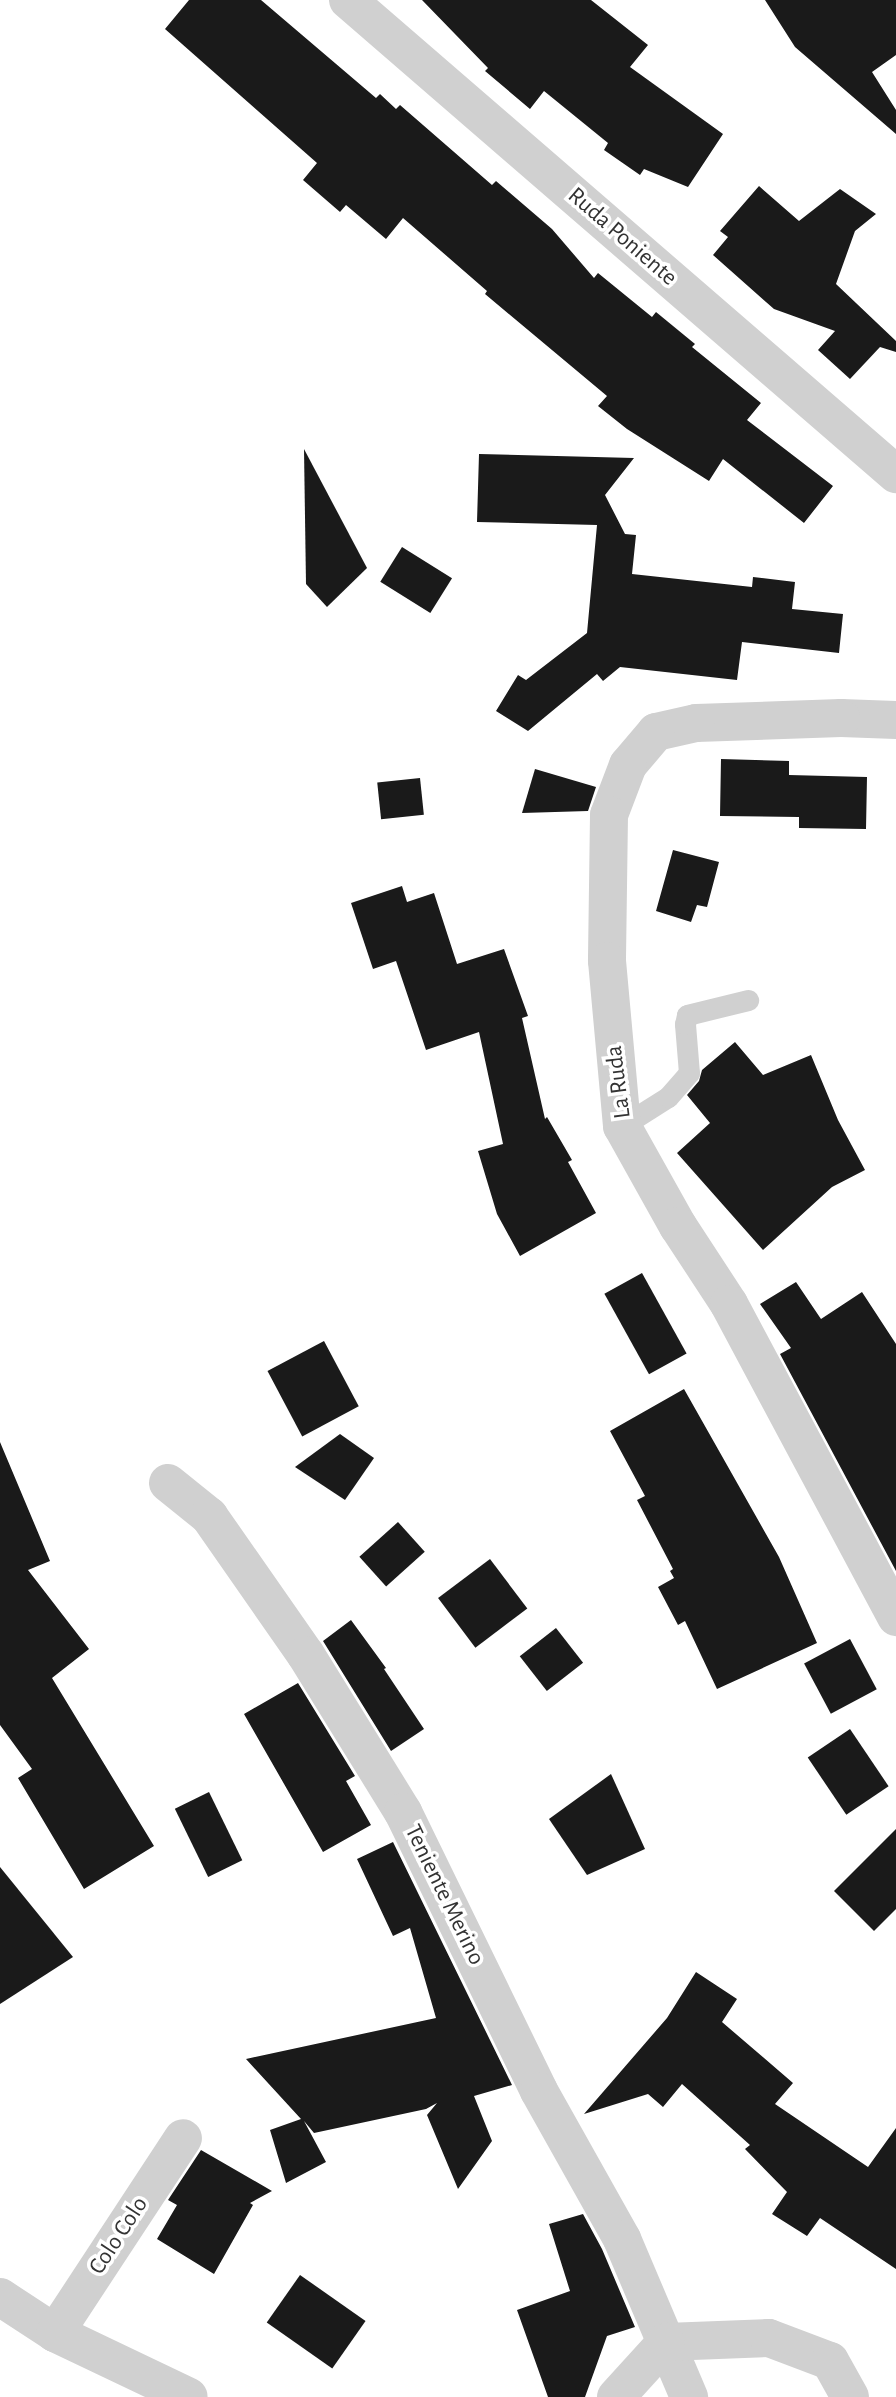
<!DOCTYPE html>
<html>
<head>
<meta charset="utf-8">
<style>
	body { margin:0 }
	#map { position:relative; width:896px; height:2397px; overflow:hidden; background:#fff; font-family:"Alegreya Sans",sans-serif }
	div>[style] { position:absolute }
	.building>* { inset:0; background:#1a1a1a; transform-origin:0 0 }
	.lane>* { height:21px; margin:-10.5px; padding:0 10.5px; transform-origin:10.5px; border-radius:10.5px; background:#d0d0d0 }
	.street>* { height:38px; margin:-19px; padding:0 19px; transform-origin:19px; border-radius:19px; background:#d0d0d0 }
	span { translate:-50% -50%; white-space:nowrap; text-align:center; line-height:1.15; -webkit-text-stroke:7px #fff; paint-order:stroke }
	.street-label { font-size:24px; color:#333 }
</style>
</head>
<body>
<div id="map">
	<div class="building">
		<div style="clip-path:polygon(189px 0,261px 0,376px 98px,380px 94px,396px 109px,400px 105px,492px 185px,496px 181px,552px 229px,594px 278px,598px 273px,652px 317px,656px 312px,695px 344px,692px 347px,761px 403px,747px 420px,833px 486px,804px 523px,723px 459px,709px 481px,627px 429px,598px 406px,607px 396px,485px 294px,487px 291px,403px 218px,386px 239px,346px 205px,340px 212px,303px 180px,317px 163px,165px 29px)"></div>
		<div style="clip-path:polygon(422px 0,591px 0,648px 45px,630px 67px,723px 134px,688px 187px,644px 169px,640px 175px,604px 150px,608px 143px,544px 91px,530px 109px,485px 71px,488px 68px)"></div>
		<div style="clip-path:polygon(765px 0,896px 0,896px 55px,872px 72px,896px 110px,896px 134px,795px 47px)"></div>
		<div style="clip-path:polygon(759px 186px,799px 221px,840px 189px,876px 214px,855px 231px,836px 284px,896px 341px,896px 352px,880px 347px,850px 379px,818px 350px,835px 331px,774px 309px,713px 255px,728px 237px,720px 231px)"></div>
		<div style="clip-path:polygon(304px 449px,367px 568px,327px 607px,306px 584px)"></div>
		<div style="clip-path:polygon(479px 454px,634px 458px,605px 495px,625px 534px,636px 535px,632px 574px,752px 587px,753px 577px,795px 582px,792px 609px,843px 614px,839px 653px,742px 642px,737px 680px,620px 667px,603px 681px,597px 674px,528px 731px,496px 711px,518px 675px,526px 680px,587px 633px,597px 525px,477px 522px)"></div>
		<div style="left:402px;top:547px;width:59px;height:41px;rotate:32deg"></div>
		<div style="clip-path:polygon(721px 759px,789px 761px,789px 775px,867px 777px,866px 829px,799px 828px,799px 817px,720px 816px)"></div>
		<div style="clip-path:polygon(535px 769px,596px 787px,588px 811px,522px 813px)"></div>
		<div style="left:420px;top:778px;width:37px;height:43px;rotate:84deg"></div>
		<div style="clip-path:polygon(673px 850px,719px 862px,707px 907px,697px 905px,691px 922px,656px 911px)"></div>
		<div style="clip-path:polygon(402px 886px,407px 902px,434px 893px,457px 964px,504px 949px,528px 1016px,522px 1018px,545px 1119px,547px 1117px,572px 1160px,568px 1162px,596px 1213px,520px 1256px,497px 1214px,478px 1151px,503px 1144px,479px 1032px,426px 1050px,396px 961px,373px 969px,351px 903px)"></div>
		<div style="clip-path:polygon(735px 1042px,763px 1075px,811px 1055px,838px 1120px,865px 1170px,832px 1187px,763px 1250px,677px 1153px,710px 1123px,687px 1095px,699px 1081px,702px 1070px)"></div>
		<div style="left:642px;top:1273px;width:92px;height:43px;rotate:61deg"></div>
		<div style="clip-path:polygon(796px 1282px,821px 1319px,862px 1292px,896px 1344px,896px 1571px,780px 1354px,791px 1348px,760px 1304px)"></div>
		<div style="left:324px;top:1341px;width:74px;height:64px;rotate:62deg"></div>
		<div style="clip-path:polygon(684px 1389px,779px 1557px,817px 1643px,717px 1689px,685px 1621px,678px 1625px,658px 1587px,674px 1578px,670px 1571px,673px 1569px,637px 1500px,645px 1496px,610px 1431px)"></div>
		<div style="clip-path:polygon(340px 1434px,374px 1458px,345px 1500px,295px 1467px)"></div>
		<div style="clip-path:polygon(0 1442px,50px 1561px,28px 1570px,89px 1649px,52px 1678px,154px 1846px,84px 1889px,18px 1778px,32px 1769px,0 1725px)"></div>
		<div style="left:398px;top:1522px;width:40px;height:52px;rotate:48deg"></div>
		<div style="left:490px;top:1559px;width:62px;height:65px;rotate:53deg"></div>
		<div style="clip-path:polygon(351px 1620px,386px 1668px,384px 1669px,424px 1729px,391px 1751px,323px 1641px)"></div>
		<div style="left:556px;top:1628px;width:44px;height:46px;rotate:52deg"></div>
		<div style="left:850px;top:1639px;width:57px;height:52px;rotate:62deg"></div>
		<div style="clip-path:polygon(298px 1683px,355px 1776px,346px 1781px,371px 1825px,323px 1852px,244px 1714px)"></div>
		<div style="left:850px;top:1729px;width:69px;height:51px;rotate:56deg"></div>
		<div style="clip-path:polygon(611px 1774px,645px 1849px,587px 1875px,549px 1819px)"></div>
		<div style="left:209px;top:1792px;width:76px;height:38px;rotate:64deg"></div>
		<div style="clip-path:polygon(896px 1829px,896px 1909px,874px 1931px,834px 1891px)"></div>
		<div style="clip-path:polygon(393px 1842px,512px 2085px,474px 2096px,492px 2141px,458px 2189px,427px 2115px,437px 2103px,426px 2109px,314px 2133px,304px 2121px,326px 2162px,286px 2183px,270px 2130px,301px 2119px,246px 2059px,436px 2018px,410px 1928px,393px 1936px,357px 1859px)"></div>
		<div style="clip-path:polygon(0 1867px,73px 1957px,0 2004px)"></div>
		<div style="clip-path:polygon(696px 1972px,737px 1999px,722px 2022px,793px 2083px,775px 2104px,868px 2167px,896px 2128px,896px 2269px,820px 2218px,807px 2236px,772px 2214px,787px 2192px,745px 2149px,750px 2145px,682px 2084px,663px 2107px,648px 2094px,584px 2114px,667px 2018px)"></div>
		<div style="clip-path:polygon(201px 2150px,272px 2191px,250px 2203px,253px 2205px,214px 2274px,157px 2239px,177px 2205px,168px 2200px)"></div>
		<div style="clip-path:polygon(583px 2214px,602px 2249px,635px 2327px,607px 2336px,585px 2397px,548px 2397px,517px 2310px,570px 2291px,549px 2224px)"></div>
		<div style="left:300px;top:2275px;width:80px;height:58px;rotate:35deg"></div>
	</div>
	<div class="lane">
		<div style="left:622px;top:1126px;width:54px;rotate:-32.2deg"></div>
		<div style="left:668px;top:1097px;width:32px;rotate:-49deg"></div>
		<div style="left:689px;top:1073px;width:49px;rotate:-94.7deg"></div>
		<div style="left:685px;top:1024px;width:9px;rotate:-77deg"></div>
		<div style="left:687px;top:1015px;width:63px;rotate:-13.8deg"></div>
	</div>
	<div class="street">
		<div style="left:348px;top:0;width:725px;rotate:40.86deg"></div>
		<div style="left:896px;top:720px;width:55px;rotate:-177.9deg"></div>
		<div style="left:841px;top:718px;width:145px;rotate:178deg"></div>
		<div style="left:696px;top:723px;width:41px;rotate:167.3deg"></div>
		<div style="left:656px;top:732px;width:43px;rotate:130.3deg"></div>
		<div style="left:628px;top:765px;width:53px;rotate:110.8deg"></div>
		<div style="left:609px;top:815px;width:146px;rotate:90.8deg"></div>
		<div style="left:607px;top:961px;width:166px;rotate:84.8deg"></div>
		<div style="left:622px;top:1126px;width:115px;rotate:60.8deg"></div>
		<div style="left:678px;top:1226px;width:93px;rotate:56.8deg"></div>
		<div style="left:729px;top:1304px;width:355px;rotate:61.9deg"></div>
		<div style="left:168px;top:1483px;width:53px;rotate:38.8deg"></div>
		<div style="left:209px;top:1516px;width:169px;rotate:55.1deg"></div>
		<div style="left:306px;top:1655px;width:185px;rotate:58.3deg"></div>
		<div style="left:403px;top:1812px;width:310px;rotate:64deg"></div>
		<div style="left:539px;top:2091px;width:170px;rotate:60.7deg"></div>
		<div style="left:622px;top:2239px;width:172px;rotate:67deg"></div>
		<div style="left:0;top:2297px;width:66px;rotate:33.2deg"></div>
		<div style="left:55px;top:2333px;width:148px;rotate:25.5deg"></div>
		<div style="left:55px;top:2333px;width:233px;rotate:-56.7deg"></div>
		<div style="left:666px;top:2342px;width:103px;rotate:-2.2deg"></div>
		<div style="left:769px;top:2338px;width:65px;rotate:20.7deg"></div>
		<div style="left:830px;top:2361px;width:41px;rotate:60.9deg"></div>
		<div style="left:616px;top:2397px;width:74px;rotate:-47.7deg"></div>
	</div>
	<div class="street-label">
		<span style="left:622px;top:237px;rotate:41deg">Ruda Poniente</span>
		<span style="left:619px;top:1082px;rotate:-97deg">La Ruda</span>
		<span style="left:444px;top:1895px;rotate:64deg">Teniente Merino</span>
		<span style="left:119px;top:2236px;rotate:-57deg">Colo Colo</span>
	</div>
</div>
</body>
</html>
